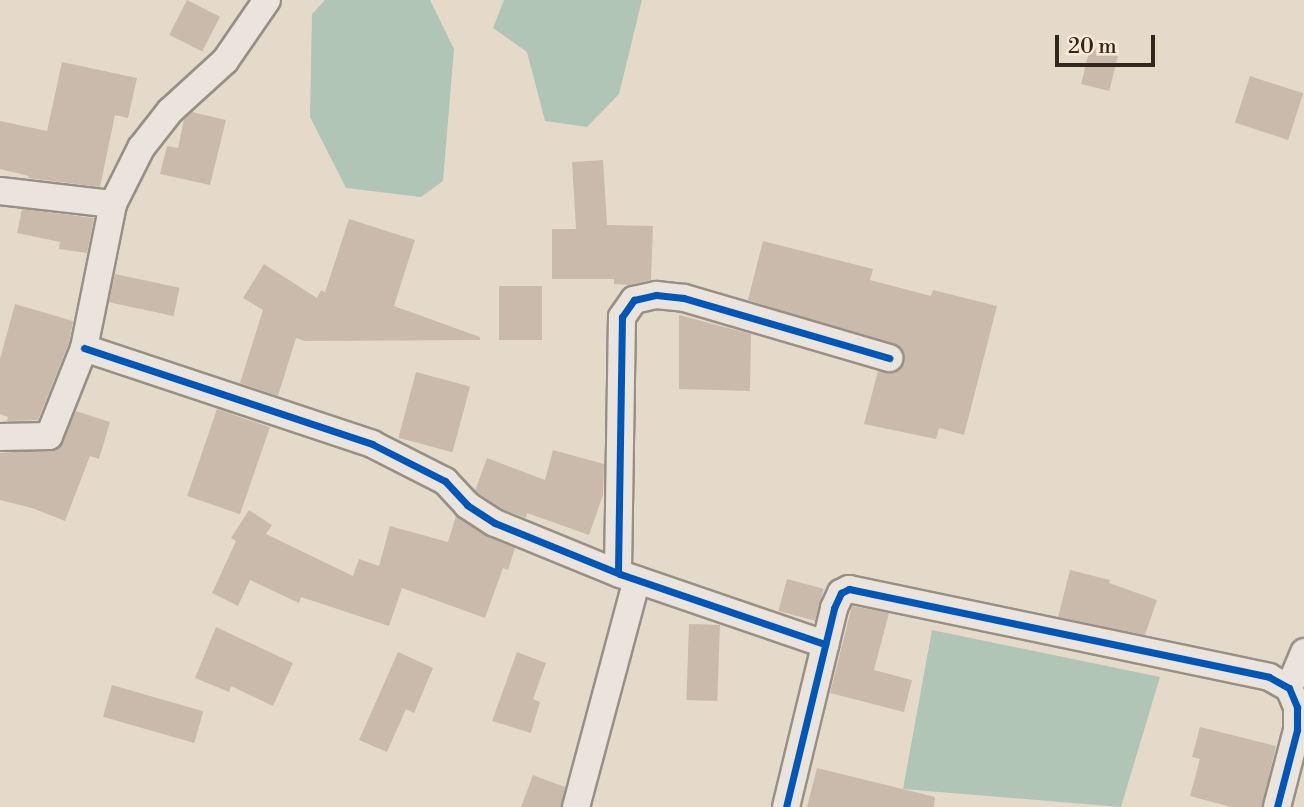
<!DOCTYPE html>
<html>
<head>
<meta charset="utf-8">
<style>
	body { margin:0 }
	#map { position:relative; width:1304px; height:807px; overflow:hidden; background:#e5dac9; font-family:"Libre Bodoni",serif }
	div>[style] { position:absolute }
	.water>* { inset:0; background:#b1c5b7 }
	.building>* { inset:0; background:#cabaab; transform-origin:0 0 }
	.roads { filter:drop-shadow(2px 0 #979086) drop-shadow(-2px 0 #979086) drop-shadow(0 2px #979086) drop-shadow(0 -2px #979086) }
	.minor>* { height:26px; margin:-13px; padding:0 13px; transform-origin:13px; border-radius:13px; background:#eae4dc }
	.cycleway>* { height:7px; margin:-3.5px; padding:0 3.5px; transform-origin:3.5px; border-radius:3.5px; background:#0057b8 }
	span { translate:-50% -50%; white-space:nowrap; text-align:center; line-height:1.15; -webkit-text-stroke:5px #f7e9d3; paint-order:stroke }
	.scale { position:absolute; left:1055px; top:35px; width:100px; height:32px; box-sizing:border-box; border:4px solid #31271f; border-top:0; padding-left:9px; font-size:21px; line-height:24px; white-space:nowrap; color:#31271f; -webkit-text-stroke:5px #f7e9d3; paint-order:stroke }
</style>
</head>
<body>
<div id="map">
	<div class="water">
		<div style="clip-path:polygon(325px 0,430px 0,454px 49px,443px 181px,421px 197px,346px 188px,310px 117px,312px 14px)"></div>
		<div style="clip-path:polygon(504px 0,642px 0,619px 94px,587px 127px,545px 121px,527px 52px,493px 28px)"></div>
		<div style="clip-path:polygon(932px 630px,1160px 677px,1121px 807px,903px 789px)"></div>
	</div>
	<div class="building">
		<div style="left:187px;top:0;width:37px;height:39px;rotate:27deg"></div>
		<div style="left:1090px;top:48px;width:29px;height:37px;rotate:14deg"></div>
		<div style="clip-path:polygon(62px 62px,137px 78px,128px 118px,115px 115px,100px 187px,28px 178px,29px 176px,0 169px,0 121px,47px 131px)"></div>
		<div style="left:1250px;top:76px;width:56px;height:49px;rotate:18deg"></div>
		<div style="clip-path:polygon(192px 112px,226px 120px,210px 185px,160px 174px,167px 146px,178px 148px,184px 119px)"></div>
		<div style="clip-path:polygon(603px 160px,607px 225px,653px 226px,651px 280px,630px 285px,614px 284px,614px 279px,552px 279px,552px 229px,576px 229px,572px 162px)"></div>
		<div style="clip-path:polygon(22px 209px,94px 218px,87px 253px,59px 249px,60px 242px,17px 233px)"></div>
		<div style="clip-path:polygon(349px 219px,415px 240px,394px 306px,480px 337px,480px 340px,304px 341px,296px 338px,278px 396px,240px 383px,263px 310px,243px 298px,264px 264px,317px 298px,321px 290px,325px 292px)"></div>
		<div style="clip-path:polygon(763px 241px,873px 269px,870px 280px,931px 296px,933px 290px,997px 306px,964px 435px,939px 428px,936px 439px,864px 424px,878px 371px,892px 373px,900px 369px,904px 355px,901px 348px,748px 300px)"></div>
		<div style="left:115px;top:274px;width:66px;height:29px;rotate:12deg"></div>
		<div style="left:499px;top:286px;width:43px;height:54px"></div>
		<div style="clip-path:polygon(15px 304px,73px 321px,69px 343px,38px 420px,7px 421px,8px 417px,0 414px,0 359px)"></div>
		<div style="clip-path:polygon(679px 315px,751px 334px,750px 391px,679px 389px)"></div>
		<div style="left:416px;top:372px;width:56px;height:68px;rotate:15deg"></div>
		<div style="left:217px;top:409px;width:56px;height:92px;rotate:19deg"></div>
		<div style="clip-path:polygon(76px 411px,110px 422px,99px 459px,90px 456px,65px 521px,32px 508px,0 500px,0 453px,57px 449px)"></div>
		<div style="clip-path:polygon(553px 450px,604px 464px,603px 495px,589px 535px,527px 513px,526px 518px,502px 509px,475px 491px,487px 458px,545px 480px)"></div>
		<div style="clip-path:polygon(249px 510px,272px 525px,266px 534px,353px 576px,359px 559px,379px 566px,390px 526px,448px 542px,456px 516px,487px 536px,515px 548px,508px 570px,503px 568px,485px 618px,402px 588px,389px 626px,301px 597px,299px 603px,250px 580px,238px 606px,212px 593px,236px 541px,231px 538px)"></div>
		<div style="clip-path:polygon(1070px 570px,1110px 580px,1109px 583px,1157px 600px,1145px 635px,1058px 617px)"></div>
		<div style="left:787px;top:579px;width:38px;height:33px;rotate:15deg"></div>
		<div style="clip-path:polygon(852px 606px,889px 613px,874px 670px,912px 680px,904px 712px,830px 693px)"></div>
		<div style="left:689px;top:624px;width:31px;height:76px;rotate:2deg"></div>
		<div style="clip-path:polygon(216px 627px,293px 663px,273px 706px,231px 686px,229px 692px,195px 678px)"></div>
		<div style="clip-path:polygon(398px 652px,433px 668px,414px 713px,406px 709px,387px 752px,359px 740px)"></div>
		<div style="clip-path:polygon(517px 652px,546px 663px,533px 699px,540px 702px,531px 733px,492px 721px)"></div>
		<div style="left:112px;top:685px;width:95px;height:33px;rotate:16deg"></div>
		<div style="clip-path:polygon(1200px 727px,1276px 746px,1262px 807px,1231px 807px,1190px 796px,1200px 759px,1192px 757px)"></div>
		<div style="clip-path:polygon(817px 768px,935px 797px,934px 807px,807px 807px)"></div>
		<div style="clip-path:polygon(533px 775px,565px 787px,561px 807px,521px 807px)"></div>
	</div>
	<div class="roads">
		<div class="minor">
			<div style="left:0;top:191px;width:114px;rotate:6.6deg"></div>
			<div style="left:113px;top:204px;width:63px;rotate:-63.4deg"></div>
			<div style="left:141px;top:148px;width:47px;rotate:-51.9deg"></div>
			<div style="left:170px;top:111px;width:74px;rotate:-42.3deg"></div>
			<div style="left:225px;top:61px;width:74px;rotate:-55.5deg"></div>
			<div style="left:84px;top:348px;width:304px;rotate:18.4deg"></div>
			<div style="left:372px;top:444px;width:82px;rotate:26.9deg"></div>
			<div style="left:445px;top:481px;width:33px;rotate:47deg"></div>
			<div style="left:467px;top:505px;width:33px;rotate:33deg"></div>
			<div style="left:495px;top:523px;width:135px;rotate:22.2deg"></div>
			<div style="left:620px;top:574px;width:217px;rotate:18.9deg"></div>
			<div style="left:0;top:437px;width:49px;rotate:-1.2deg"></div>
			<div style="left:49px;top:436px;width:95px;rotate:-68.3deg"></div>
			<div style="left:84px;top:348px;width:147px;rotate:-78.6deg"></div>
			<div style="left:618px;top:571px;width:254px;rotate:-89.1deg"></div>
			<div style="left:622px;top:317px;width:21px;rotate:-55deg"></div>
			<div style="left:634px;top:300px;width:23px;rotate:-13deg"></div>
			<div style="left:656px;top:295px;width:28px;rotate:6deg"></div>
			<div style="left:684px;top:298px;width:214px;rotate:16.3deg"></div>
			<div style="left:1289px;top:688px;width:39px;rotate:-67deg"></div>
			<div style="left:576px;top:807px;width:235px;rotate:-75deg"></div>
			<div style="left:786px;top:807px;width:205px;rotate:-76.4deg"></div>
			<div style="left:834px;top:608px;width:17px;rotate:-65deg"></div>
			<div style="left:841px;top:593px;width:9px;rotate:-27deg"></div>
			<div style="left:849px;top:589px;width:429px;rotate:11.8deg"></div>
			<div style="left:1269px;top:677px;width:23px;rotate:29deg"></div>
			<div style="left:1289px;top:688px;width:21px;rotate:67deg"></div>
			<div style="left:1297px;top:707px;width:23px;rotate:90deg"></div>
			<div style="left:1297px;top:730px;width:80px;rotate:104.6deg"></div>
		</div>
	</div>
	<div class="cycleway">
		<div style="left:84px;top:348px;width:304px;rotate:18.4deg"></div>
		<div style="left:372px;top:444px;width:82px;rotate:26.9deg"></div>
		<div style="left:445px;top:481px;width:33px;rotate:47deg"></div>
		<div style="left:467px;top:505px;width:33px;rotate:33deg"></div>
		<div style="left:495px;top:523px;width:135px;rotate:22.2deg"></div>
		<div style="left:620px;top:574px;width:217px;rotate:18.9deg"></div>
		<div style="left:618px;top:571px;width:254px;rotate:-89.1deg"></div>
		<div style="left:622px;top:317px;width:21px;rotate:-55deg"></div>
		<div style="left:634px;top:300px;width:23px;rotate:-13deg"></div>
		<div style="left:656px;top:295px;width:28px;rotate:6deg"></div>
		<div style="left:684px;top:298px;width:214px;rotate:16.3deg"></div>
		<div style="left:786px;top:807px;width:205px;rotate:-76.4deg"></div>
		<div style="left:834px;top:608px;width:17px;rotate:-65deg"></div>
		<div style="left:841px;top:593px;width:9px;rotate:-27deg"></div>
		<div style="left:849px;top:589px;width:429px;rotate:11.8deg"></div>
		<div style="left:1269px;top:677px;width:23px;rotate:29deg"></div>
		<div style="left:1289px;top:688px;width:21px;rotate:67deg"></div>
		<div style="left:1297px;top:707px;width:23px;rotate:90deg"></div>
		<div style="left:1297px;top:730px;width:80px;rotate:104.6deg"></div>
	</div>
	<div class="scale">20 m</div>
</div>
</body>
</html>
